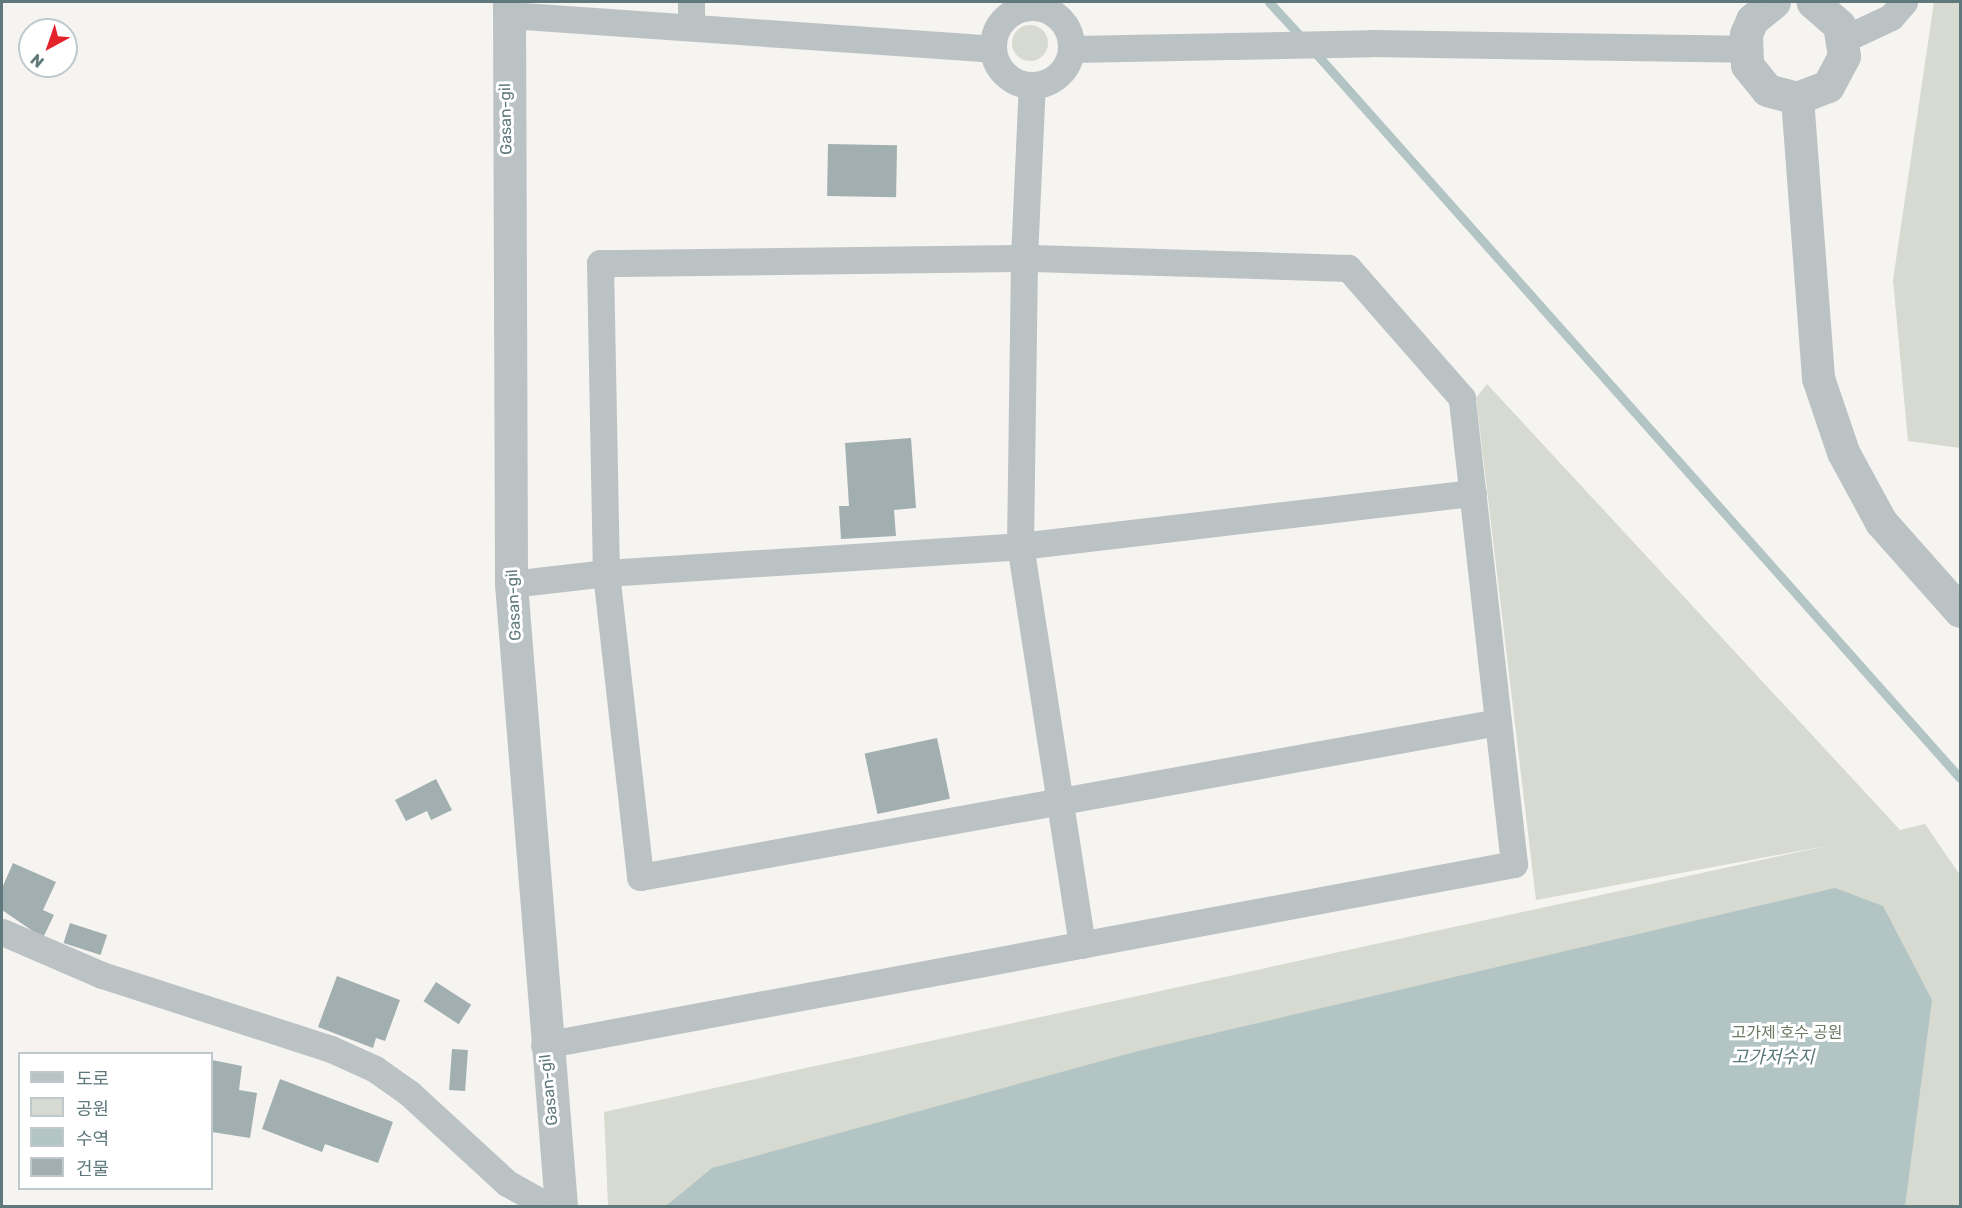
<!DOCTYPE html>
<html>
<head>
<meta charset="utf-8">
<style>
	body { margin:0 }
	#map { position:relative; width:1962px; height:1208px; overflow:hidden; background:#f5f4f1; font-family:Rubik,"Noto Sans KR",sans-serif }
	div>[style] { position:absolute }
	.green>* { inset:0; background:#d6dad0 }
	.round { border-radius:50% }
	.water>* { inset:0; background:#b2c4c4 }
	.stream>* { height:9px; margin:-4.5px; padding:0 4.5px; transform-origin:4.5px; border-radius:4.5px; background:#b2c4c4 }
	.building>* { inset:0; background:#a2afb0; transform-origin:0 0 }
	.minor>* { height:27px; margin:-13.5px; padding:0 13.5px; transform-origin:13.5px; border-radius:13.5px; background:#bbc2c4 }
	.minor>.ring { margin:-13.5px; padding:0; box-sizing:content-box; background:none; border:27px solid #bbc2c4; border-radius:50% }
	.tertiary>* { height:33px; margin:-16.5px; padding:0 16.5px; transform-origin:16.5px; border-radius:16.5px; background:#bbc2c4 }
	span { translate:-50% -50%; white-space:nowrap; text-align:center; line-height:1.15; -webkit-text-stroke:6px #fff; paint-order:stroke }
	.street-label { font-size:16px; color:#5f787c }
	.park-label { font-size:16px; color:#6d7962 }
	.water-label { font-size:18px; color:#5a7878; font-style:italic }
	.frame { position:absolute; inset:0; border:3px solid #5f787c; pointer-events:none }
	.legend { position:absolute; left:18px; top:1052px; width:195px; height:138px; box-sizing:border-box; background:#fff; border:2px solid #bfc9cb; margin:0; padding:8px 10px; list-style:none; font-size:18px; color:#5f787c }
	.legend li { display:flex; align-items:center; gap:12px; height:30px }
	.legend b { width:30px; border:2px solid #bfc9cb }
	.north { position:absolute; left:18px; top:18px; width:60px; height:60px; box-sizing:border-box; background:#fff; border:2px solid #bfc9cb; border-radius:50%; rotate:220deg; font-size:16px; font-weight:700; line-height:24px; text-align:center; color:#5f787c }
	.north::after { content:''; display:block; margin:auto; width:21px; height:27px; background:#e42229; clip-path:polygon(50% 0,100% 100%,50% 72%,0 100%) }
</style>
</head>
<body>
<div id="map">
	<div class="green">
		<div style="clip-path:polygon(1934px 2px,1960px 2px,1960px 448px,1908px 441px,1893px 280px)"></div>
		<div class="round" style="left:1012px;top:25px;width:36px;height:36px"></div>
		<div style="clip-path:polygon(1487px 384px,1900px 830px,1925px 824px,1960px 875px,1960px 1206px,608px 1206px,604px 1112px,1831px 845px,1536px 900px,1476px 398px)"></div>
	</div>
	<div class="water">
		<div style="clip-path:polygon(1835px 888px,1883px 906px,1932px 1000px,1905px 1206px,666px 1206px,712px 1168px,1138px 1051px)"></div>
	</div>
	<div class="stream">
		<div style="left:1269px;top:2px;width:50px;rotate:47.4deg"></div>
		<div style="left:1312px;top:49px;width:975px;rotate:48.37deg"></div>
	</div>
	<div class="building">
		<div style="left:828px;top:144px;width:69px;height:52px;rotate:1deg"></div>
		<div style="clip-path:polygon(911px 438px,916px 508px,894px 510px,896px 536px,841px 539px,839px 506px,849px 506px,845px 443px)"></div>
		<div style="left:937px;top:738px;width:62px;height:74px;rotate:78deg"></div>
		<div style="clip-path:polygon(436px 779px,452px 810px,431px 820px,427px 811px,406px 821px,395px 800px)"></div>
		<div style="clip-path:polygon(13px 863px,56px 882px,43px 910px,54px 915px,43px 938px,2px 910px,2px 888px)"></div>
		<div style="left:70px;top:923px;width:39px;height:21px;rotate:18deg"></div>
		<div style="clip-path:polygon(337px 976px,400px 1000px,385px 1041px,376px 1038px,373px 1048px,318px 1027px)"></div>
		<div style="left:436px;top:982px;width:42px;height:23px;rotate:33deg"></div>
		<div style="left:452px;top:1049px;width:16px;height:41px;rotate:4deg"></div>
		<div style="clip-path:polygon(212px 1060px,242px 1066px,239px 1090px,257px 1093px,250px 1138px,212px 1132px)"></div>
		<div style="clip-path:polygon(280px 1079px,393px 1122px,378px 1163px,325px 1144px,322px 1152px,262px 1129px)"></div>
	</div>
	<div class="minor">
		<div class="ring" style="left:993px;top:7px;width:51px;height:51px"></div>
		<div style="left:509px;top:15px;width:485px;rotate:4deg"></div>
		<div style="left:691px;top:27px;width:25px;rotate:-90deg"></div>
		<div style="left:1844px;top:39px;width:52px;rotate:-25.1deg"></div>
		<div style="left:1891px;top:17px;width:20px;rotate:-49deg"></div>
		<div style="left:1072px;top:49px;width:299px;rotate:-1.1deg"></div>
		<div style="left:1371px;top:43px;width:373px;rotate:0.9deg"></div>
		<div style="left:511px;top:584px;width:96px;rotate:-6.6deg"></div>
		<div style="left:606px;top:573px;width:306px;rotate:83.6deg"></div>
		<div style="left:640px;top:877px;width:872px;rotate:-10.24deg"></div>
		<div style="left:2px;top:932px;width:109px;rotate:23.3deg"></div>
		<div style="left:102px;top:975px;width:241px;rotate:17.9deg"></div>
		<div style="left:331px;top:1049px;width:48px;rotate:24.4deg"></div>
		<div style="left:375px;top:1069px;width:42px;rotate:35.2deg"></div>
		<div style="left:409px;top:1093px;width:133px;rotate:42.6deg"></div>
		<div style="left:507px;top:1183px;width:47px;rotate:29.3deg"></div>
		<div style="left:1082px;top:945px;width:404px;rotate:-98.8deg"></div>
		<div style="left:1020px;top:546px;width:288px;rotate:-89.2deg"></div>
		<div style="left:1024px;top:258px;width:424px;rotate:179.3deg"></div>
		<div style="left:600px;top:263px;width:310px;rotate:88.9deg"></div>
		<div style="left:606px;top:573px;width:415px;rotate:-3.7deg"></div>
		<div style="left:1020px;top:546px;width:456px;rotate:-6.7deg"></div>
		<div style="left:544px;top:1045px;width:987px;rotate:-10.57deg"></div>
		<div style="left:1514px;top:864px;width:469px;rotate:-96.4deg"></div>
		<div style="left:1462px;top:398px;width:173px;rotate:-131.2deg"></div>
		<div style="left:1348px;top:268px;width:324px;rotate:-178.2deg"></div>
		<div style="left:1024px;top:258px;width:173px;rotate:-87.4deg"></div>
	</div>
	<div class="tertiary">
		<div style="left:509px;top:2px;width:582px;rotate:89.8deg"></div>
		<div style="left:511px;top:584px;width:624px;rotate:85.4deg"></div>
		<div style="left:1774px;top:2px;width:28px;rotate:141deg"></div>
		<div style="left:1752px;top:20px;width:15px;rotate:113deg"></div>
		<div style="left:1746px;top:34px;width:31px;rotate:88deg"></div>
		<div style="left:1747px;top:65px;width:32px;rotate:51deg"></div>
		<div style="left:1767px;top:90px;width:31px;rotate:15deg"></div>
		<div style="left:1797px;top:98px;width:33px;rotate:-21deg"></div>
		<div style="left:1828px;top:86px;width:34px;rotate:-62deg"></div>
		<div style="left:1844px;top:56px;width:31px;rotate:-99deg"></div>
		<div style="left:1839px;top:25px;width:35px;rotate:-139deg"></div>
		<div style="left:1797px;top:98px;width:281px;rotate:85.7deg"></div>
		<div style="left:1818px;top:378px;width:78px;rotate:71.3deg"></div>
		<div style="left:1843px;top:452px;width:80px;rotate:61.5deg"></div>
		<div style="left:1881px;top:522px;width:119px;rotate:48.4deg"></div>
	</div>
	<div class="street-label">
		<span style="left:506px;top:119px;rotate:-91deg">Gasan-gil</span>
		<span style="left:514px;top:605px;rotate:-93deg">Gasan-gil</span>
		<span style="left:549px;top:1090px;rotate:-96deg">Gasan-gil</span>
	</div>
	<div class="park-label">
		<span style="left:1787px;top:1033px">고가제 호수 공원</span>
	</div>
	<div class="water-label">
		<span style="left:1773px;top:1057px">고가저수지</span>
	</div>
	<div class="frame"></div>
	<ul class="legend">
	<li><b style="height:8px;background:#bbc2c4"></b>도로</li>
	<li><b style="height:16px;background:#d6dad0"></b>공원</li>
	<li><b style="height:16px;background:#b2c4c4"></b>수역</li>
	<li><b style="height:16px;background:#a2afb0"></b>건물</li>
	</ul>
	<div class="north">N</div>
</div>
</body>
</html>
